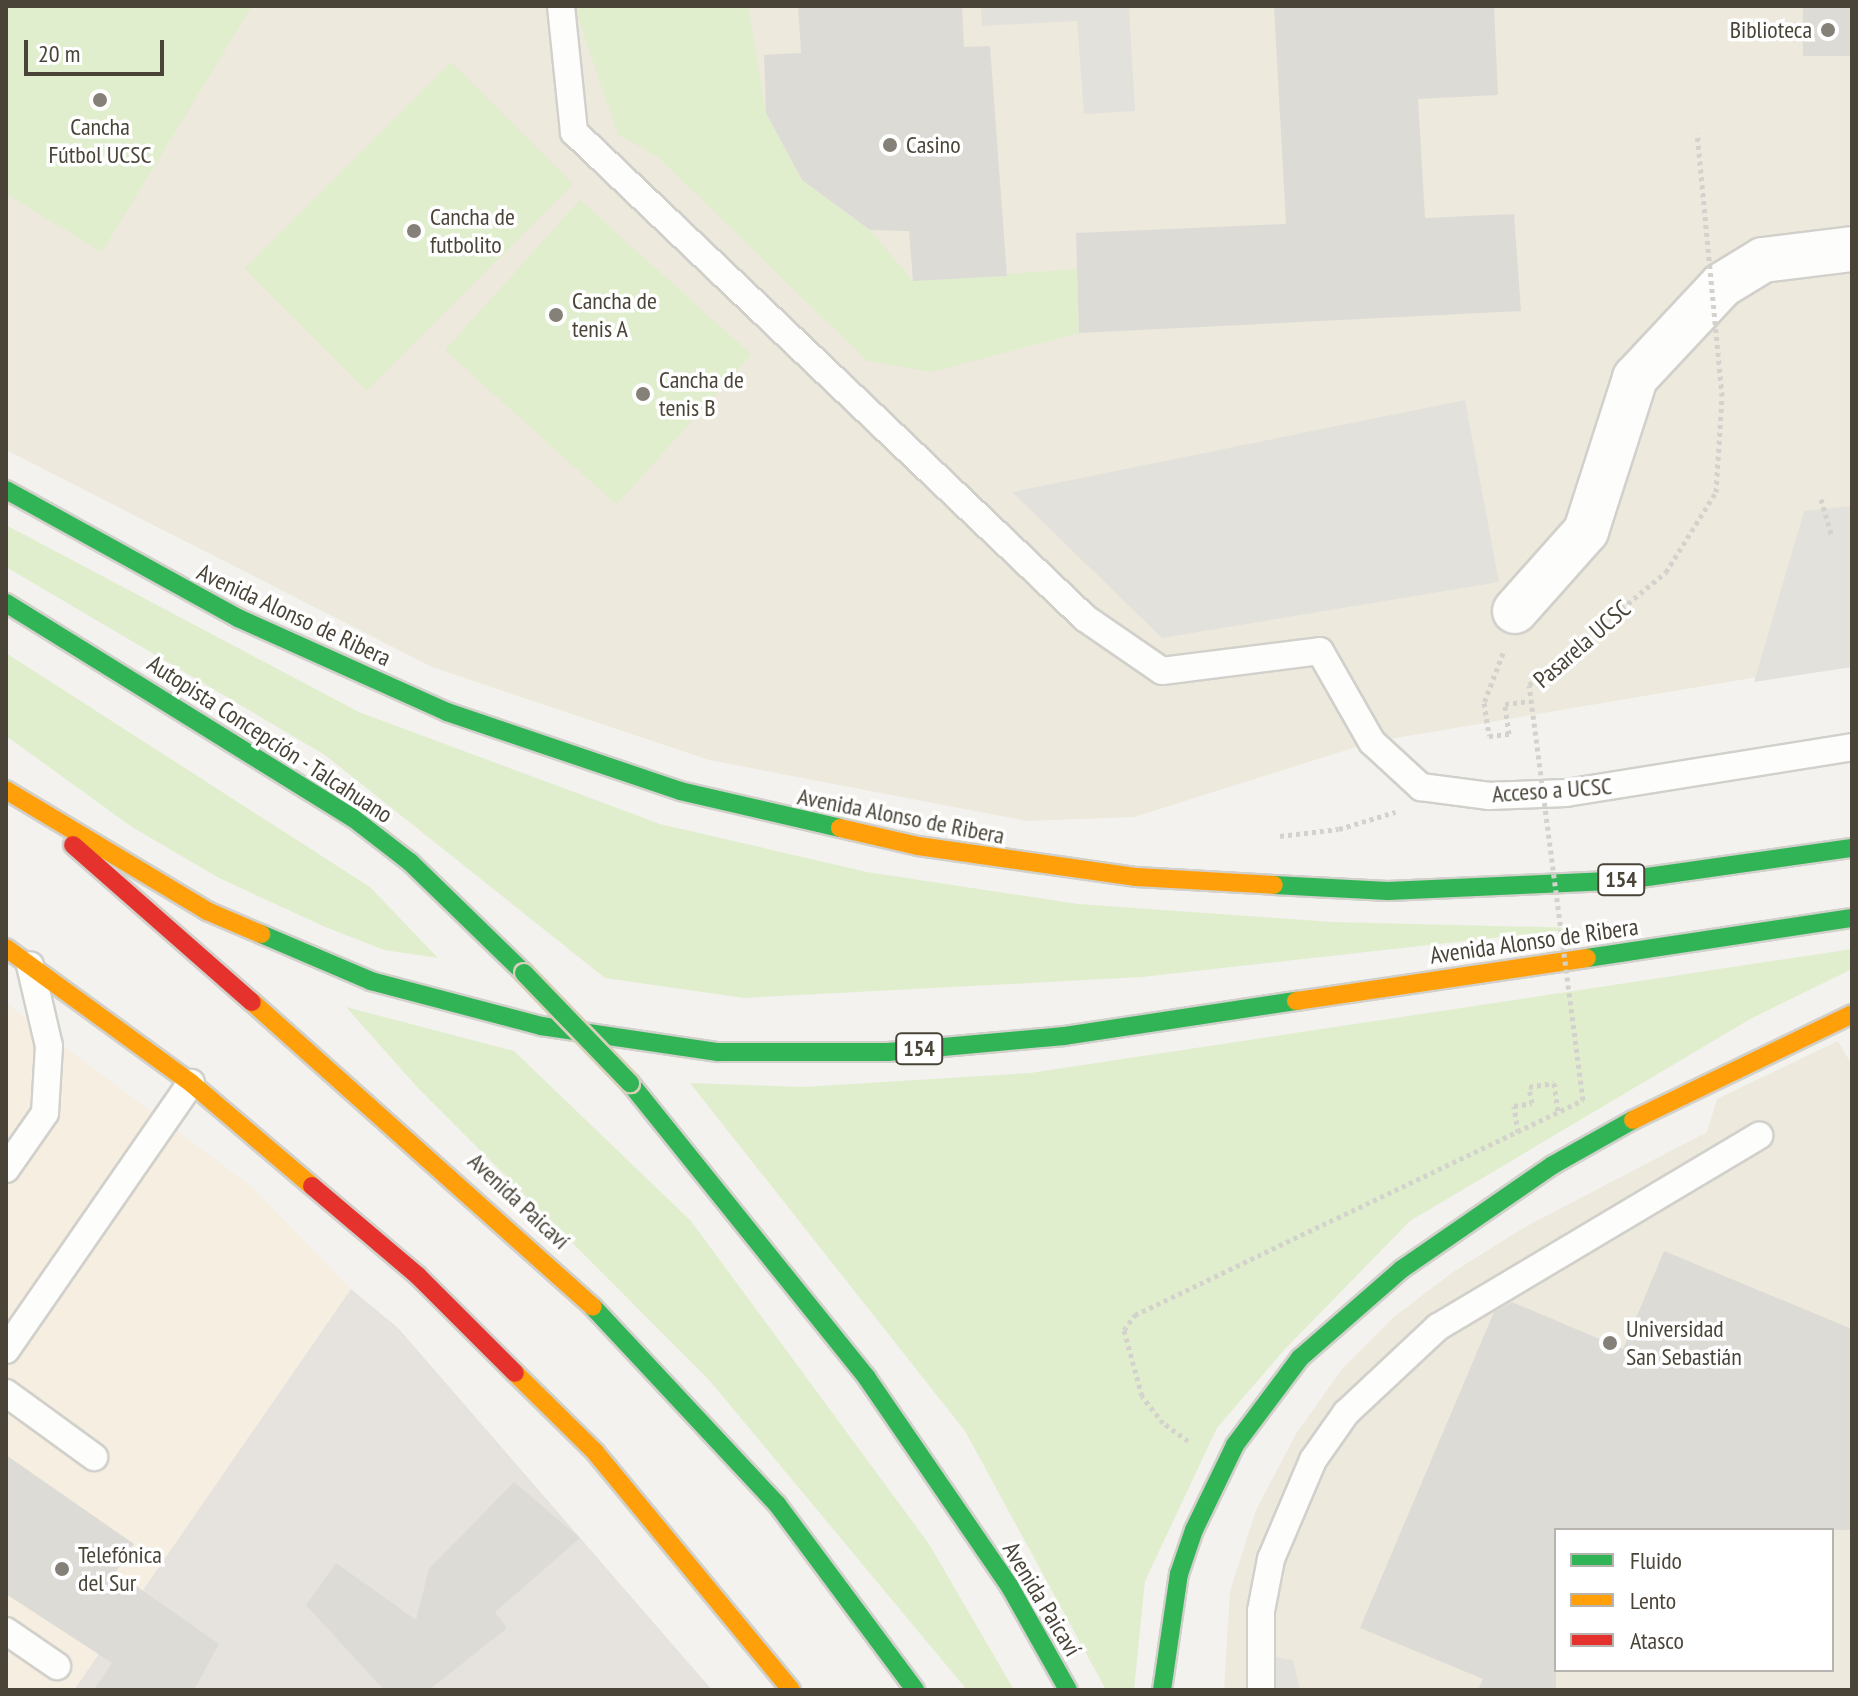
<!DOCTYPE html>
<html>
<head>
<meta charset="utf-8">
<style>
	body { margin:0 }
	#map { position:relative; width:1858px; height:1696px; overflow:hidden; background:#f3f2ee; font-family:"PT Sans Narrow",sans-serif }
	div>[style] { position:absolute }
	.commercial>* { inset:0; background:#f5eee1 }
	.industrial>* { inset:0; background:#e6e2dd }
	.education>* { inset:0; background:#eee9dd }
	.green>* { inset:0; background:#e0eece; transform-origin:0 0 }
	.parking>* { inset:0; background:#e2e1dc }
	.building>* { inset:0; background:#dddbd6; transform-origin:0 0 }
	.path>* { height:5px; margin-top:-2.5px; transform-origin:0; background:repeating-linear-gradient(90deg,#d3d2cc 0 4px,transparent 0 8px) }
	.roads { filter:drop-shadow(2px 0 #d1d0cb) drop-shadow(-2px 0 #d1d0cb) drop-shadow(0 2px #d1d0cb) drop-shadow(0 -2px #d1d0cb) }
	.lane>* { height:26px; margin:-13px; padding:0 13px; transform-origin:13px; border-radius:13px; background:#fdfdfc }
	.street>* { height:44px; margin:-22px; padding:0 22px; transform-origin:22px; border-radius:22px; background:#fdfdfc }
	.fast>* { height:18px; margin:-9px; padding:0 9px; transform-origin:9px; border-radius:9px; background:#30b455 }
	.slow>* { height:18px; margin:-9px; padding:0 9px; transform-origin:9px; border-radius:9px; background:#ff9f0a }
	.jam>* { height:18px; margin:-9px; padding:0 9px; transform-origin:9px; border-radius:9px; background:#e5322d }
	.path-bridge>* { height:5px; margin-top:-2.5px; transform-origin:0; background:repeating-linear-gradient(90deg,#d3d2cc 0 4px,transparent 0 8px) }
	.bridges { filter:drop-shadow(2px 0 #d6cfbb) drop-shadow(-2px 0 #d6cfbb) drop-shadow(0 2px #d6cfbb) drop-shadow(0 -2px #d6cfbb) }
	.fast-bridge>* { height:18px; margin:-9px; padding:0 9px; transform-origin:9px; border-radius:9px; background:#30b455 }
	.dots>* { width:22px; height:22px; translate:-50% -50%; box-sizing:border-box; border:4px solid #fff; border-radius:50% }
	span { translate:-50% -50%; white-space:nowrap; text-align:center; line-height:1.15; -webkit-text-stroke:7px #fff; paint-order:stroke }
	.shield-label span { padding:2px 6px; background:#fff; border:2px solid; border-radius:6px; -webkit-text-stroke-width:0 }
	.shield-label { font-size:22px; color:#4a4438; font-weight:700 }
	.poi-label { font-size:24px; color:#4a4438 }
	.right { translate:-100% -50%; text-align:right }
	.left { translate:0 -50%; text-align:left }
	.street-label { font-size:24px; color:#4a4438 }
	.frame { position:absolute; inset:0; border:8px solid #4a4438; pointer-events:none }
	.legend { position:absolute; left:1554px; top:1528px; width:280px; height:144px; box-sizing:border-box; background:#fff; border:2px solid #b7b4af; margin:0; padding:10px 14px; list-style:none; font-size:24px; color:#4a4438 }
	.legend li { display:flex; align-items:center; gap:16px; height:40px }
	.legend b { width:40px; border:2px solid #b7b4af }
	.scale { position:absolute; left:24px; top:40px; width:140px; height:36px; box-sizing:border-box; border:4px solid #4a4438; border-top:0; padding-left:10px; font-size:24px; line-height:28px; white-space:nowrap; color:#4a4438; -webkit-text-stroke:6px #fff; paint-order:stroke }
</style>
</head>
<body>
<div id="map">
	<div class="commercial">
		<div style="clip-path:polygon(6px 1003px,251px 1186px,351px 1289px,74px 1690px,6px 1690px)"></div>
	</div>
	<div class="industrial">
		<div style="clip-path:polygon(351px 1289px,398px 1328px,712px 1690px,74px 1690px)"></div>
	</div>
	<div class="education">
		<div style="clip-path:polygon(6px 6px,1852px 6px,1852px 661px,1372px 742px,1134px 817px,1027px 821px,709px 760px,432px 667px,6px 450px)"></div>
		<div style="clip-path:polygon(evenodd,1838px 1041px,1852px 1065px,1852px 1690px,1224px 1690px,1230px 1591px,1256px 1510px,1296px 1434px,1342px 1369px,1394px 1317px,1453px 1272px,1525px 1227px,1707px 1132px,1717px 1099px,1838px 1041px,1556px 1530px,1832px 1530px,1832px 1670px,1556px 1670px,1556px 1530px)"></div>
	</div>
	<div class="green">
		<div style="clip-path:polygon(6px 6px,252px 6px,102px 252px,6px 194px)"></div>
		<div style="clip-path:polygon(574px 6px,748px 6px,766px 113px,802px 180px,870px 230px,913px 281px,1077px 269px,1079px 333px,932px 372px,867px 361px,657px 156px,618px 135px)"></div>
		<div style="left:451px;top:62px;width:173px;height:292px;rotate:45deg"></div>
		<div style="left:580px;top:200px;width:231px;height:202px;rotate:42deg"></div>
		<div style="clip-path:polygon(6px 525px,359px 712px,660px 824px,867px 872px,1078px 904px,1333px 922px,1583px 928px,1142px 977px,744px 998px,605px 978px,325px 755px,6px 567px)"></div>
		<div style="clip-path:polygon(6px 653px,370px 887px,438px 958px,384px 950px,323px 926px,219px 878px,132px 827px,6px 736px)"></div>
		<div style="clip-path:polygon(1852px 949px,1852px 969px,1752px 1018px,1410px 1221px,1285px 1349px,1217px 1428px,1145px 1581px,1134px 1690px,1106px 1690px,965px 1431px,690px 1083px,802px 1087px,1030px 1073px)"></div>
		<div style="clip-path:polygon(346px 1007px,514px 1051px,691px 1221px,929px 1544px,1014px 1690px,967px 1690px,709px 1380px,417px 1087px)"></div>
	</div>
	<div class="parking">
		<div style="clip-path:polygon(981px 6px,1129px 6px,1135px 111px,1084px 114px,1077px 21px,982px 26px)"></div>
		<div style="clip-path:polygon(1465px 400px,1499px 582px,1162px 638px,1012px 492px)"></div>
		<div style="clip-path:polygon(1852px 506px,1852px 667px,1754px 682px,1804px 511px)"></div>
		<div style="clip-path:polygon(1258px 1654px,1293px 1660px,1300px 1690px,1261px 1690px)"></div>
	</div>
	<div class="building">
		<div style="clip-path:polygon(798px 6px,962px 6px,964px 47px,990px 46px,1007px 276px,913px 281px,909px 231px,870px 230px,802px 180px,766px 113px,764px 55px,801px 53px)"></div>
		<div style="clip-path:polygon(1274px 6px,1494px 6px,1498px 95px,1418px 99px,1425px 218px,1514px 214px,1521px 311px,1079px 333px,1076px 233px,1286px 224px)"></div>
		<div style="left:1803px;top:6px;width:49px;height:50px"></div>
		<div style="clip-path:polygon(1664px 1251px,1852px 1329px,1852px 1530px,1556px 1530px,1556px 1690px,1478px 1690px,1483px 1679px,1360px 1628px,1494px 1312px,1512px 1302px,1623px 1349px)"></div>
		<div style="clip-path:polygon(6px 1455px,134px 1544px,116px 1572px,219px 1644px,194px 1690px,94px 1690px,112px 1663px,6px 1594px)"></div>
		<div style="clip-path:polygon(514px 1482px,580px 1538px,495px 1612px,507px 1628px,429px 1690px,384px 1690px,306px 1605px,336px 1563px,416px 1620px,429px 1569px)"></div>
	</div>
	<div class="path">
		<div style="left:1821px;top:499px;width:40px;rotate:74deg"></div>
		<div style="left:1503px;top:653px;width:53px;rotate:110.8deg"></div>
		<div style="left:1484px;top:703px;width:33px;rotate:81deg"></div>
		<div style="left:1489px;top:736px;width:20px;rotate:-6deg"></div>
		<div style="left:1509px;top:734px;width:30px;rotate:-98deg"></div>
		<div style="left:1505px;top:704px;width:25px;rotate:-7deg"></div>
		<div style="left:1280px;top:836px;width:59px;rotate:-6.8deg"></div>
		<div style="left:1339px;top:829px;width:59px;rotate:-16.9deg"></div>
		<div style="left:1518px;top:1132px;width:26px;rotate:-99deg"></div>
		<div style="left:1514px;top:1106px;width:18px;rotate:-9deg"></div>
		<div style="left:1532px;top:1103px;width:16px;rotate:-101deg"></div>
		<div style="left:1529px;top:1087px;width:25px;rotate:-9deg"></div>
		<div style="left:1554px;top:1083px;width:28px;rotate:82deg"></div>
		<div style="left:1188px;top:1441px;width:31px;rotate:-144deg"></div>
		<div style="left:1163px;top:1423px;width:34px;rotate:-128deg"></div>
		<div style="left:1142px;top:1396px;width:68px;rotate:-105.3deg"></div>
		<div style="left:1124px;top:1330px;width:19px;rotate:-54deg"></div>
		<div style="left:1135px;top:1315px;width:224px;rotate:-25.7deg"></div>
	</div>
	<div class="roads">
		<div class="lane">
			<div style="left:561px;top:6px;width:127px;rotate:84.1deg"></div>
			<div style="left:574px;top:132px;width:705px;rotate:43.56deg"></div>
			<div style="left:1085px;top:618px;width:93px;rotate:34.5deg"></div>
			<div style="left:1162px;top:671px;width:159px;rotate:-7.2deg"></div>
			<div style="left:1320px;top:651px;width:105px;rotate:60.3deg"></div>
			<div style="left:1372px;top:742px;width:67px;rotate:42.6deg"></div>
			<div style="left:1421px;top:787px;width:69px;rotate:7.5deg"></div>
			<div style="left:1489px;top:796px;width:77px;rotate:-2.2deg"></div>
			<div style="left:1566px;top:793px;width:290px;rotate:-9.1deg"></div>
			<div style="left:6px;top:1169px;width:68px;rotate:-55.1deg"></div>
			<div style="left:45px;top:1113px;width:67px;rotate:-86.6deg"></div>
			<div style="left:49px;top:1046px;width:83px;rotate:-103.2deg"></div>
			<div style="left:6px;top:1350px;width:325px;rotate:-55.3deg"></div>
			<div style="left:6px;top:1393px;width:109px;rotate:36deg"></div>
			<div style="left:6px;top:1631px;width:62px;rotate:34.5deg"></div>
			<div style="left:1261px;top:1690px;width:79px;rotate:-90deg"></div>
			<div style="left:1261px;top:1611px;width:53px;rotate:-79.1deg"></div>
			<div style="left:1271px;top:1559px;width:108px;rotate:-67deg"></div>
			<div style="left:1313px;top:1460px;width:57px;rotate:-54.9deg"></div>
			<div style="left:1346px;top:1413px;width:126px;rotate:-43.1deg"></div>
			<div style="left:1438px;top:1327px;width:374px;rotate:-30.8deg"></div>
		</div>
		<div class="street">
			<div style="left:1515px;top:611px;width:107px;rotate:-48.4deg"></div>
			<div style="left:1586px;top:531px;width:161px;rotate:-72.2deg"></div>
			<div style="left:1635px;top:378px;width:127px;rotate:-46.9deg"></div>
			<div style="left:1722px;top:285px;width:48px;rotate:-31.4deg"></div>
			<div style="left:1763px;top:260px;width:90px;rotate:-7deg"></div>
		</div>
		<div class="fast">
			<div style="left:6px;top:490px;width:265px;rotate:28.9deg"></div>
			<div style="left:238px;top:618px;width:229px;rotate:24.2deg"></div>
			<div style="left:447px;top:712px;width:246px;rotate:18.7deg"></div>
			<div style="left:680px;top:791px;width:164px;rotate:13deg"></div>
			<div style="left:6px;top:603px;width:408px;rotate:31.8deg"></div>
			<div style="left:353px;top:818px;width:72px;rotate:37.7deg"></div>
			<div style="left:410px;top:862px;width:159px;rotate:44.2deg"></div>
			<div style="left:1274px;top:885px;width:114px;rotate:3deg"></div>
			<div style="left:1388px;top:891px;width:238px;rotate:-2.6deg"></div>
			<div style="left:1626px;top:880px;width:228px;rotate:-8.1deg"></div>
			<div style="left:261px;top:934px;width:120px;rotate:23.1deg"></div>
			<div style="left:371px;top:981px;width:176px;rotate:14.8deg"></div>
			<div style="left:541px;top:1026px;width:179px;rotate:8.4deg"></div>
			<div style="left:718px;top:1052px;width:170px"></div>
			<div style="left:888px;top:1052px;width:177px;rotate:-5.2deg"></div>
			<div style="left:1064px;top:1036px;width:235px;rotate:-8.6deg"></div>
			<div style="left:1587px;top:958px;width:268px;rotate:-8.6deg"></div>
			<div style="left:630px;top:1083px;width:378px;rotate:51.2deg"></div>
			<div style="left:867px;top:1378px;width:253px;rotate:55.6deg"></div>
			<div style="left:1010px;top:1587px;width:118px;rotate:60.6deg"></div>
			<div style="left:593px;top:1307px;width:270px;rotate:47deg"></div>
			<div style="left:777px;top:1504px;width:232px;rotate:53.4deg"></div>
			<div style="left:1162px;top:1690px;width:117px;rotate:-81.7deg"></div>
			<div style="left:1179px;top:1574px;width:46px;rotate:-71.2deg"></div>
			<div style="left:1194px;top:1530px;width:94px;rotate:-64.2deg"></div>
			<div style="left:1235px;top:1445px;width:109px;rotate:-53.2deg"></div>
			<div style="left:1300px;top:1358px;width:135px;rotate:-41.1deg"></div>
			<div style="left:1402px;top:1269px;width:183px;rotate:-34.6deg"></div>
			<div style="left:1553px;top:1165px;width:92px;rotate:-29.4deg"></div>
		</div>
		<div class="slow">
			<div style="left:6px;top:790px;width:235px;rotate:31deg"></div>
			<div style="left:207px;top:911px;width:59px;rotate:23.1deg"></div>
			<div style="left:840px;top:828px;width:80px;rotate:13deg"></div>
			<div style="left:918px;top:846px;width:221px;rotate:8.1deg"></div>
			<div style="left:1137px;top:877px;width:137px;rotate:3.3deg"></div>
			<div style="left:6px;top:948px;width:229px;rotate:36.1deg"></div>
			<div style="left:191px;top:1083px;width:159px;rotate:40.4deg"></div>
			<div style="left:1296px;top:1001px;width:294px;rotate:-8.4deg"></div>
			<div style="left:252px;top:1002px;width:457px;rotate:41.8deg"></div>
			<div style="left:1633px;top:1120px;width:243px;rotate:-25.8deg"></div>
			<div style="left:515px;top:1373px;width:112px;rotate:44.6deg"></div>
			<div style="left:595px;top:1452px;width:308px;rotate:50.5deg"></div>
		</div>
		<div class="jam">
			<div style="left:73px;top:845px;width:238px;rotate:41.3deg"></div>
			<div style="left:312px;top:1186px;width:139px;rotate:40.3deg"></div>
			<div style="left:418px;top:1276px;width:137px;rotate:45deg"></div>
		</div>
	</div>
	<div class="path-bridge">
		<div style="left:1337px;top:1218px;width:273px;rotate:-25.6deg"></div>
		<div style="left:1583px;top:1100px;width:418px;rotate:-97.4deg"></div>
		<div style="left:1529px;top:685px;width:178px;rotate:-39.5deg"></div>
		<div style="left:1666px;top:572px;width:94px;rotate:-58deg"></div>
		<div style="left:1716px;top:492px;width:96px;rotate:-86.4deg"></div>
		<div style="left:1722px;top:396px;width:264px;rotate:-95.4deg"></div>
	</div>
	<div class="bridges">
		<div class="fast-bridge">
			<div style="left:524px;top:973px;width:153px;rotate:46.1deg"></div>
		</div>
	</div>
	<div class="dots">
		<div style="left:1828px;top:30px;background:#858178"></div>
		<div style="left:100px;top:100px;background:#858178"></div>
		<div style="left:890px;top:145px;background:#858178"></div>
		<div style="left:414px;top:231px;background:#858178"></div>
		<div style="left:556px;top:315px;background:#858178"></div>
		<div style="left:643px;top:394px;background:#858178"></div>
		<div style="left:1610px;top:1343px;background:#858178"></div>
		<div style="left:62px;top:1569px;background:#858178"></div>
	</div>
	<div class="shield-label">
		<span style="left:1621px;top:880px">154</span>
		<span style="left:919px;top:1049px">154</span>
	</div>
	<div class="poi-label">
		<span class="right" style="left:1812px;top:30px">Biblioteca</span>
		<span style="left:100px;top:141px">Cancha<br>Fútbol UCSC</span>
		<span class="left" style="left:906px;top:145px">Casino</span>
		<span class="left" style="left:430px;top:231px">Cancha de<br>futbolito</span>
		<span class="left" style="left:572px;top:315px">Cancha de<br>tenis A</span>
		<span class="left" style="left:659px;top:394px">Cancha de<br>tenis B</span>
		<span class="left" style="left:1626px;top:1343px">Universidad<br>San Sebastián</span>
		<span class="left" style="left:78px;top:1569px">Telefónica<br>del Sur</span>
	</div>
	<div class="street-label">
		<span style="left:294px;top:615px;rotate:25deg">Avenida Alonso de Ribera</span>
		<span style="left:1582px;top:644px;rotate:-41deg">Pasarela UCSC</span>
		<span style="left:270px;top:739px;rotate:33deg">Autopista Concepción - Talcahuano</span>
		<span style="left:1552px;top:790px;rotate:-4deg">Acceso a UCSC</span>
		<span style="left:901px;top:816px;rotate:11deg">Avenida Alonso de Ribera</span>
		<span style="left:1534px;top:941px;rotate:-8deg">Avenida Alonso de Ribera</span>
		<span style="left:519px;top:1201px;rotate:43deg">Avenida Paicaví</span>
		<span style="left:1042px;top:1599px;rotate:59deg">Avenida Paicaví</span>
	</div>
	<div class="frame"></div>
	<ul class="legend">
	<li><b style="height:10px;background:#30b455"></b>Fluido</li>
	<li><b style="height:10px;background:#ff9f0a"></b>Lento</li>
	<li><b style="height:10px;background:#e5322d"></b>Atasco</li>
	</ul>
	<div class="scale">20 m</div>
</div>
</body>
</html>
